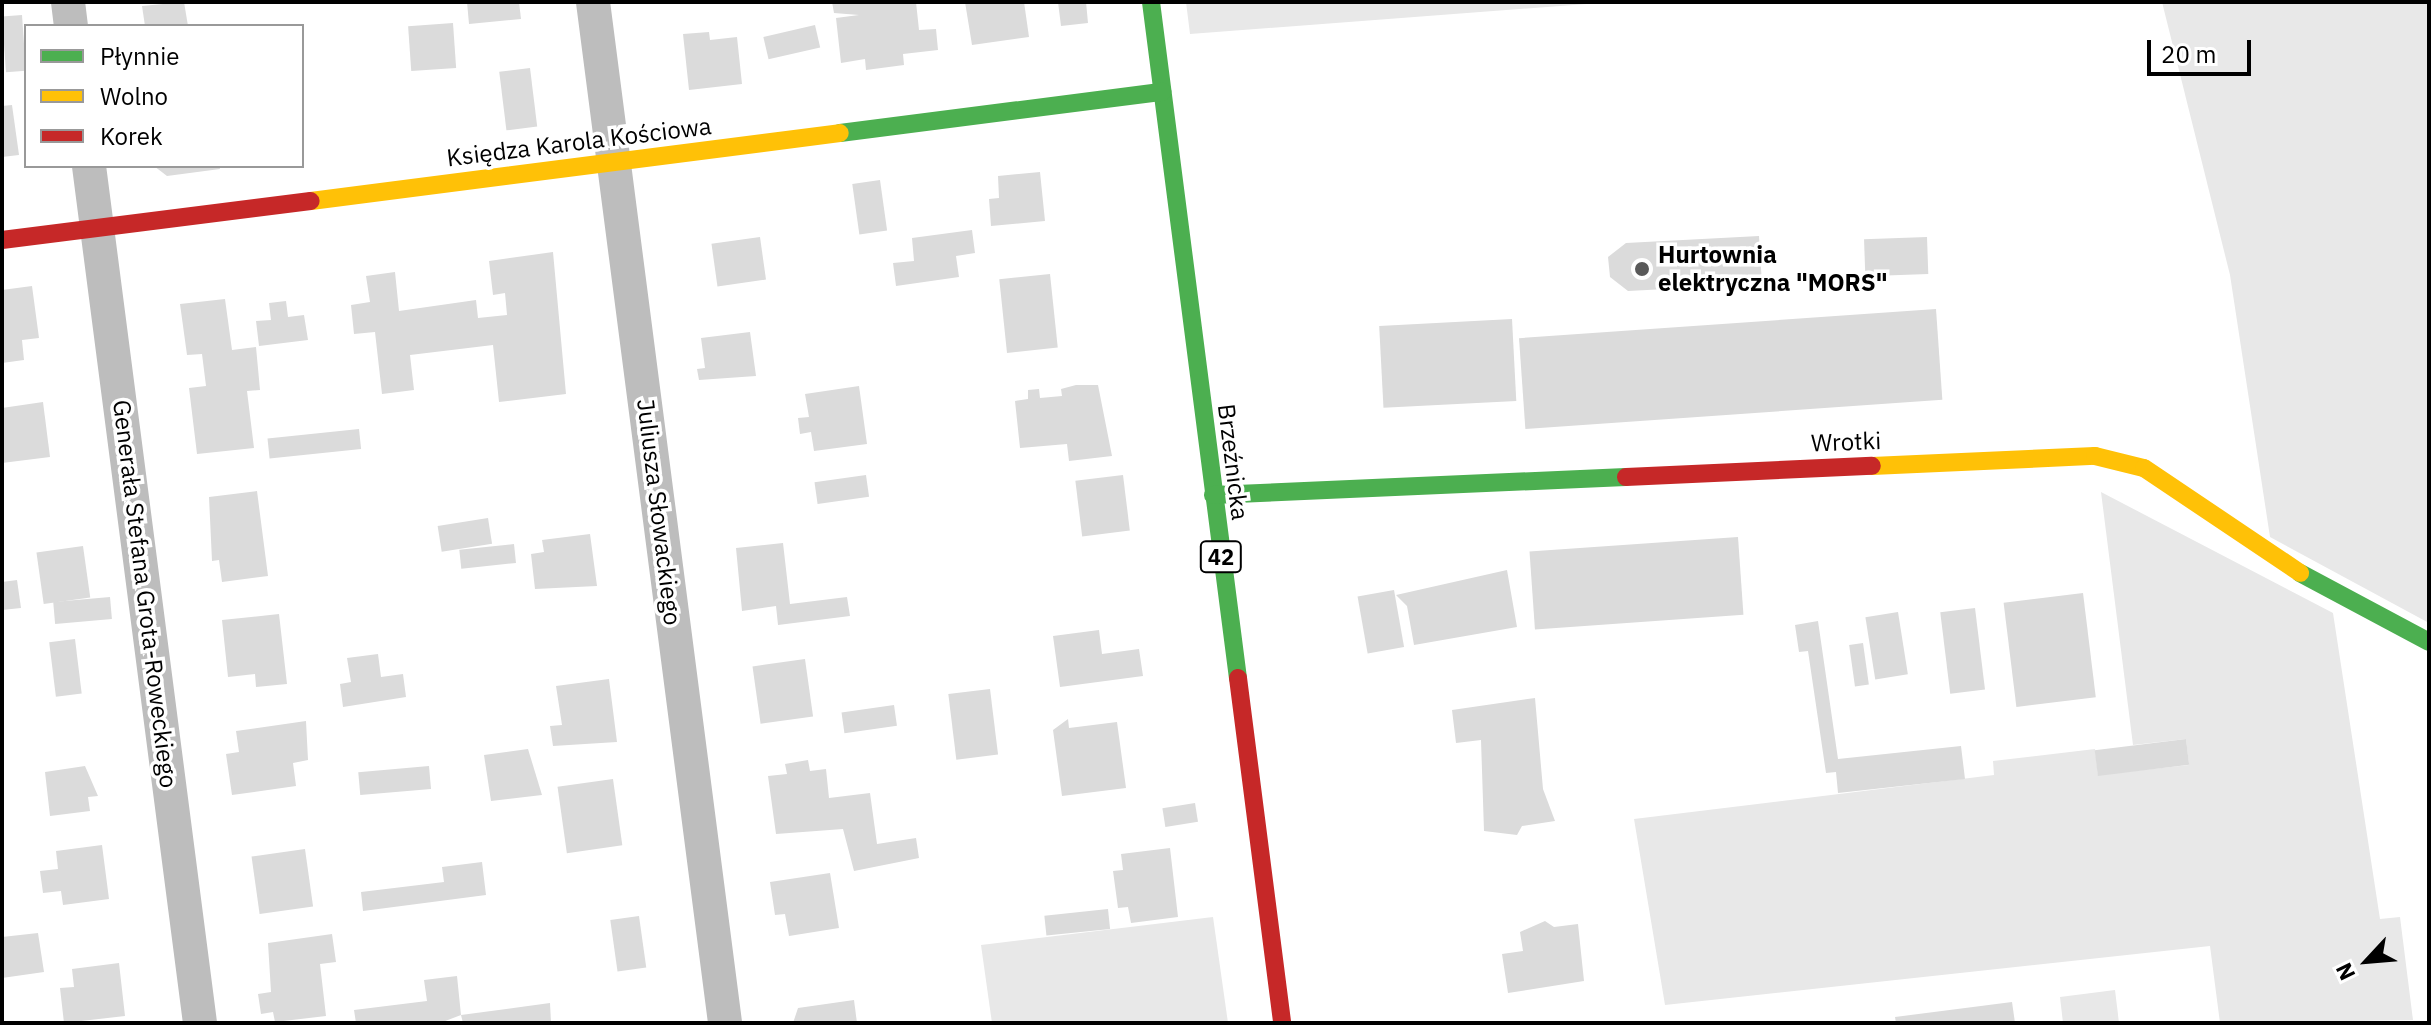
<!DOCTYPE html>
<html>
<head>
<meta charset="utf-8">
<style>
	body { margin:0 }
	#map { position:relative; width:2431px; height:1025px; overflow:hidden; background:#fff; font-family:"IBM Plex Sans",sans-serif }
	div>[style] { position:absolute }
	.green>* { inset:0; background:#e8e8e8 }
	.building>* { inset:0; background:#dbdbdb; transform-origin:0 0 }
	.street>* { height:34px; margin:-17px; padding:0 17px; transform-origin:17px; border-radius:17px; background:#bdbdbd }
	.fast>* { height:18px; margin:-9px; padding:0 9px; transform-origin:9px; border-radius:9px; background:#4caf50 }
	.slow>* { height:18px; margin:-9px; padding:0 9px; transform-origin:9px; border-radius:9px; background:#ffc107 }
	.jam>* { height:18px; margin:-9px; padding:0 9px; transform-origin:9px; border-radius:9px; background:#c62828 }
	.dots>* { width:22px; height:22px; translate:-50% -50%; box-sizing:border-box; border:4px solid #fff; border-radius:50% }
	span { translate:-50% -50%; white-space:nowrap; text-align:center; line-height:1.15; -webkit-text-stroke:7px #fff; paint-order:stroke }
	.shield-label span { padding:2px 6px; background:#fff; border:2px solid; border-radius:6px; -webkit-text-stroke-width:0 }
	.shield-label { font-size:22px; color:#000; font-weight:700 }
	.street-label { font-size:24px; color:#000 }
	.poi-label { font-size:24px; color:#000; font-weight:700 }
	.left { translate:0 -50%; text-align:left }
	.frame { position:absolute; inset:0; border:4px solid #000; pointer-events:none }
	.legend { position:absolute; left:24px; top:24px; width:280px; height:144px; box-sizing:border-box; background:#fff; border:2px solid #999; margin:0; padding:10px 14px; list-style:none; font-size:24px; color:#000 }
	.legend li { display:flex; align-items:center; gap:16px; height:40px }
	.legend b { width:40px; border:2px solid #999 }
	.north { position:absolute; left:2327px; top:921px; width:80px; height:80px; -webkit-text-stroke:6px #fff; paint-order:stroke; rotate:244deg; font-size:22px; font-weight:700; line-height:32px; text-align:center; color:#000 }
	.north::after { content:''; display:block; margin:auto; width:28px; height:36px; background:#000; clip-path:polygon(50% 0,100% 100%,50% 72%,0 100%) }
	.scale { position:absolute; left:2147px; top:40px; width:104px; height:36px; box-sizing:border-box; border:4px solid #000; border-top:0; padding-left:10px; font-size:24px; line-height:28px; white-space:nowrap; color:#000; -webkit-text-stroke:6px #fff; paint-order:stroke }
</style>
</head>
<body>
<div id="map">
	<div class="green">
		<div style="clip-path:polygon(1186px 2px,1613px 2px,1190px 34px)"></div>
		<div style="clip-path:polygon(2162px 2px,2429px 2px,2429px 623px,2270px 537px,2230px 275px)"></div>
		<div style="clip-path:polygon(2101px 492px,2333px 613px,2380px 919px,2400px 917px,2413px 1020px,2220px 1023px,2210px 946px,1665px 1005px,1634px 819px,1994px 775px,1993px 761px,2095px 749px,2098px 775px,2189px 765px,2186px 739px,2133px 745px)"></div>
		<div style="clip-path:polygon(1213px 917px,1228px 1023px,992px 1023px,981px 945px)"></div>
		<div style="clip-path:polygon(2115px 990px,2119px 1023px,2063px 1023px,2060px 997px)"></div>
	</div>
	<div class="building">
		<div style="clip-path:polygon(184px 2px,188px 26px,145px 26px,142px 6px)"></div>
		<div style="clip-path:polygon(467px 2px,519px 2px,521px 19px,469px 24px)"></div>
		<div style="clip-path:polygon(832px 2px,916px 2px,919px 30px,936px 29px,938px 50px,903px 54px,904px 65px,866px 70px,865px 59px,841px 63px,836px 18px,859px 15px,834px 13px)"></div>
		<div style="clip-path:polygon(965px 2px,1024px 2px,1029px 37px,972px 45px)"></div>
		<div style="clip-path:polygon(1058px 2px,1086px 2px,1088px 23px,1061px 26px)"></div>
		<div style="left:22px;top:15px;width:56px;height:20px;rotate:86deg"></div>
		<div style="left:453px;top:23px;width:45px;height:45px;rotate:86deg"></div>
		<div style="left:815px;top:25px;width:23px;height:53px;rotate:77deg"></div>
		<div style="clip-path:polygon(709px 32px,710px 40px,737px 37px,742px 84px,689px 90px,683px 34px)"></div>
		<div style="left:530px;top:68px;width:59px;height:31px;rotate:83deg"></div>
		<div style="clip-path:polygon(12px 105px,19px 155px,2px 157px,2px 106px)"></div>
		<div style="clip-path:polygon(154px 166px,219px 166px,220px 169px,167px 176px)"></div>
		<div style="clip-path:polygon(1040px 172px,1045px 221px,991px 226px,989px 199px,999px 198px,998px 176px)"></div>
		<div style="left:880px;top:180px;width:51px;height:28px;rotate:82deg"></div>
		<div style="clip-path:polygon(972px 230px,975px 253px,956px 256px,959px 277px,896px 286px,893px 263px,914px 261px,912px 238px)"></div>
		<div style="clip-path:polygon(1759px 236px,1762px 284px,1628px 291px,1610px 277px,1608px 257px,1626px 243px)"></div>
		<div style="left:760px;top:237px;width:43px;height:49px;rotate:82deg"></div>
		<div style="left:1927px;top:237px;width:37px;height:63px;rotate:88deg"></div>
		<div style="clip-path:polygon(553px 252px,566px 394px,499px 402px,493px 345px,410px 355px,414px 390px,382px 394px,375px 332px,354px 334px,351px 305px,370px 302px,366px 276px,395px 272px,399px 311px,476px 300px,478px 318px,507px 315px,505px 293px,493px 295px,489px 261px)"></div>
		<div style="left:1050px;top:274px;width:74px;height:51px;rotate:84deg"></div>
		<div style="clip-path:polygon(32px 286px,39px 338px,22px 340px,24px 360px,2px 363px,2px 290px)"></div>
		<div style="clip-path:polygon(225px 299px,232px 350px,256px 347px,260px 390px,247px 391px,254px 448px,197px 454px,189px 388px,206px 386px,202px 354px,187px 355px,180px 304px)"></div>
		<div style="clip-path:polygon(286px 301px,288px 317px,304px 315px,308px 340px,259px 346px,256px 321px,271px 320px,269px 303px)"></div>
		<div style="left:1936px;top:309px;width:91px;height:418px;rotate:86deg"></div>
		<div style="left:1512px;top:319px;width:82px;height:133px;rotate:87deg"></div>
		<div style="clip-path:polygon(750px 332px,756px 376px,699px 380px,697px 369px,705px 368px,701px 338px)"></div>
		<div style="clip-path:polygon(1076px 385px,1098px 385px,1112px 456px,1069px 461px,1067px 444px,1020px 448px,1015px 401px,1028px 399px,1028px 390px,1039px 389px,1040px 398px,1062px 396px,1061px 389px)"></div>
		<div style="clip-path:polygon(859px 386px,867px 444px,814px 451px,811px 432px,800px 434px,798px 418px,809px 417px,805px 394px)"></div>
		<div style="clip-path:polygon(43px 402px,50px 457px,2px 463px,2px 408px)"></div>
		<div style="left:359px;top:429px;width:20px;height:92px;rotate:84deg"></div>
		<div style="left:866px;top:475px;width:22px;height:52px;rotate:82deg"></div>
		<div style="left:1123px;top:475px;width:56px;height:48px;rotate:83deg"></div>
		<div style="clip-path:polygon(257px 491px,268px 576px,222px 582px,219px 560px,212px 561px,209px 497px)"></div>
		<div style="left:488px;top:518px;width:26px;height:51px;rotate:81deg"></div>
		<div style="clip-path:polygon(590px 534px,597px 586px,535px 589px,531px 554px,544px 552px,542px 540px)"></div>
		<div style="left:1738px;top:537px;width:78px;height:209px;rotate:86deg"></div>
		<div style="clip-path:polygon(783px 543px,790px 604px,847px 597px,850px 616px,778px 625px,776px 606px,742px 611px,736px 548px)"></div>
		<div style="left:514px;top:544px;width:19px;height:55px;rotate:84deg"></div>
		<div style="left:83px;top:546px;width:52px;height:47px;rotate:82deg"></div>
		<div style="clip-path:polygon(1507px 570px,1517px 627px,1414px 645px,1407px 606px,1396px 595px)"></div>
		<div style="clip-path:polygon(17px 580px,21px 608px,2px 610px,2px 582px)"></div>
		<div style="left:1394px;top:590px;width:58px;height:37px;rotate:80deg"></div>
		<div style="left:2083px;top:593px;width:105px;height:80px;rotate:83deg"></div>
		<div style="left:110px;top:597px;width:22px;height:57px;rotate:85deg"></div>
		<div style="left:1975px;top:608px;width:82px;height:35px;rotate:83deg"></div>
		<div style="left:1898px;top:612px;width:63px;height:33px;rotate:81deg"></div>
		<div style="clip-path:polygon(279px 614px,287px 684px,256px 687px,255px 674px,228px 677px,222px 620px)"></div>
		<div style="clip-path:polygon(1818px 621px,1838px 759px,1961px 746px,1965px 779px,1838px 793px,1836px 772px,1826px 773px,1808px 651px,1799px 652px,1795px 625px)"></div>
		<div style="clip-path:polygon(1099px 630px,1102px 654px,1139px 649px,1143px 676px,1060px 687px,1053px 636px)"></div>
		<div style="left:75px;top:639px;width:55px;height:26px;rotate:83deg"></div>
		<div style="left:1863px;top:643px;width:42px;height:14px;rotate:82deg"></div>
		<div style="clip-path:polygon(378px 654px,381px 677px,403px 674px,406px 697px,343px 707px,340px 684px,351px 682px,347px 658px)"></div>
		<div style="left:805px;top:659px;width:58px;height:53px;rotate:82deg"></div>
		<div style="clip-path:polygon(609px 679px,617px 742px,553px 746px,550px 726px,562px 725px,556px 686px)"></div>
		<div style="left:990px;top:689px;width:66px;height:42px;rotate:83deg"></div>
		<div style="clip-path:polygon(1535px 698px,1543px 789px,1555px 821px,1522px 826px,1517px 835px,1484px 831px,1481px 740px,1456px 743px,1452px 710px)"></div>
		<div style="left:894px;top:705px;width:21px;height:53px;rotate:82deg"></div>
		<div style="clip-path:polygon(1068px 719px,1069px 728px,1117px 722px,1126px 788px,1062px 796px,1053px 730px)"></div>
		<div style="clip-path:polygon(306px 721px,308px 760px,293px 763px,296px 786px,232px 795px,226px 754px,239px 752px,236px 731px)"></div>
		<div style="left:2186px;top:739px;width:26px;height:92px;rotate:83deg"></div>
		<div style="clip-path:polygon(528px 749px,542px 795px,491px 801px,484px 755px)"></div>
		<div style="clip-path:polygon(808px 760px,810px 771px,826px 769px,829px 798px,870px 793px,877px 844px,916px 838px,919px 858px,854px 871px,843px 829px,776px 834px,768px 776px,787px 774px,785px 764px)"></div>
		<div style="clip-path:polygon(85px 766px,98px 796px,88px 797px,90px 811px,50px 816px,45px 772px)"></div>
		<div style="left:429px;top:766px;width:23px;height:71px;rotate:85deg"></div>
		<div style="left:613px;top:779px;width:67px;height:56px;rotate:82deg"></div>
		<div style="left:1195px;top:803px;width:19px;height:33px;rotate:81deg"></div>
		<div style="clip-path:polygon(102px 845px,109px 899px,63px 905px,61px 891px,43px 893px,40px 871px,58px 869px,56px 851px)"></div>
		<div style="clip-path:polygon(1170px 848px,1178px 917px,1131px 923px,1128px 907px,1118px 908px,1113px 871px,1123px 870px,1121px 854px)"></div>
		<div style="left:305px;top:849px;width:58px;height:54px;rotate:82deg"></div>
		<div style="clip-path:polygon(482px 862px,486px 895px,363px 911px,361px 892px,444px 882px,442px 867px)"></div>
		<div style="clip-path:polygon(830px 873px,839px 928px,789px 936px,785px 914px,775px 915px,770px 882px)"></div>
		<div style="left:1108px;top:909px;width:20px;height:64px;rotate:84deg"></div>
		<div style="left:639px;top:916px;width:52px;height:29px;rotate:82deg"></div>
		<div style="clip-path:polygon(1545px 921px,1554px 927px,1578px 924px,1584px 981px,1508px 993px,1502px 954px,1523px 951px,1520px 932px)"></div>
		<div style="clip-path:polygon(38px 933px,44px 972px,2px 978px,2px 937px)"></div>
		<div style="clip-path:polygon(332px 934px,336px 962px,320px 964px,326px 1016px,275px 1022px,273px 1012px,261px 1014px,258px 994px,271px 992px,268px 943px)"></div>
		<div style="clip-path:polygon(119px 963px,125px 1016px,64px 1023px,60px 988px,74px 987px,72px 969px)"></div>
		<div style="clip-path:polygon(457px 976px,461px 1015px,440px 1023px,356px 1023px,354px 1010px,427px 1001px,424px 980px)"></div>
		<div style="clip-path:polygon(854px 1000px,857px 1023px,793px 1023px,798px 1008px)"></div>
		<div style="clip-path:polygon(2012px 1002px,2015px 1023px,1896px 1023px,1895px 1017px)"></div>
		<div style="clip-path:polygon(550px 1003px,551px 1023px,463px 1023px,461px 1015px)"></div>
	</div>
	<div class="street">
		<div style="left:68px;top:2px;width:24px;rotate:83deg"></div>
		<div style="left:593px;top:2px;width:1029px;rotate:82.63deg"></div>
		<div style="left:89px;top:166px;width:864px;rotate:82.62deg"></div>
	</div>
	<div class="fast">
		<div style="left:1151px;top:2px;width:682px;rotate:82.67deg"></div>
		<div style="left:840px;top:133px;width:325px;rotate:-7.3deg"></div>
		<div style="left:1213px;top:495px;width:413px;rotate:-2.5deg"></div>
		<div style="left:2300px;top:573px;width:146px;rotate:28.1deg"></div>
	</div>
	<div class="slow">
		<div style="left:311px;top:201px;width:533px;rotate:-7.32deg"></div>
		<div style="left:1872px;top:466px;width:223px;rotate:-2.6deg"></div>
		<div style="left:2095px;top:456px;width:50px;rotate:13.8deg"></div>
		<div style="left:2144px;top:468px;width:188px;rotate:33.9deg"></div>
	</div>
	<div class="jam">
		<div style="left:2px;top:240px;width:311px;rotate:-7.2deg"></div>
		<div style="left:1626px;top:477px;width:246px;rotate:-2.6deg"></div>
		<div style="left:1238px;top:678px;width:348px;rotate:82.7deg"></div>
	</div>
	<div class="dots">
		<div style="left:1642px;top:269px;background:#595959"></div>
	</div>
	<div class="shield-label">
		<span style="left:1221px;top:557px">42</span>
	</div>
	<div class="street-label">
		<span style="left:579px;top:142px;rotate:-7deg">Księdza Karola Kościowa</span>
		<span style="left:1846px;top:442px;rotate:-2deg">Wrotki</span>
		<span style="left:1233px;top:462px;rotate:83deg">Brzeźnicka</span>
		<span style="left:659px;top:512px;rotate:83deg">Juliusza Słowackiego</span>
		<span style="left:145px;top:594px;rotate:83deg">Generała Stefana Grota-Roweckiego</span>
	</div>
	<div class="poi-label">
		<span class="left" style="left:1658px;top:269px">Hurtownia<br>elektryczna "MORS"</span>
	</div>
	<div class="frame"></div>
	<ul class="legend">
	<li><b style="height:10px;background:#4caf50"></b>Płynnie</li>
	<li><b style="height:10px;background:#ffc107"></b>Wolno</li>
	<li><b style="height:10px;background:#c62828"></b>Korek</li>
	</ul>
	<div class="north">N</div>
	<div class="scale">20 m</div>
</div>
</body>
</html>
